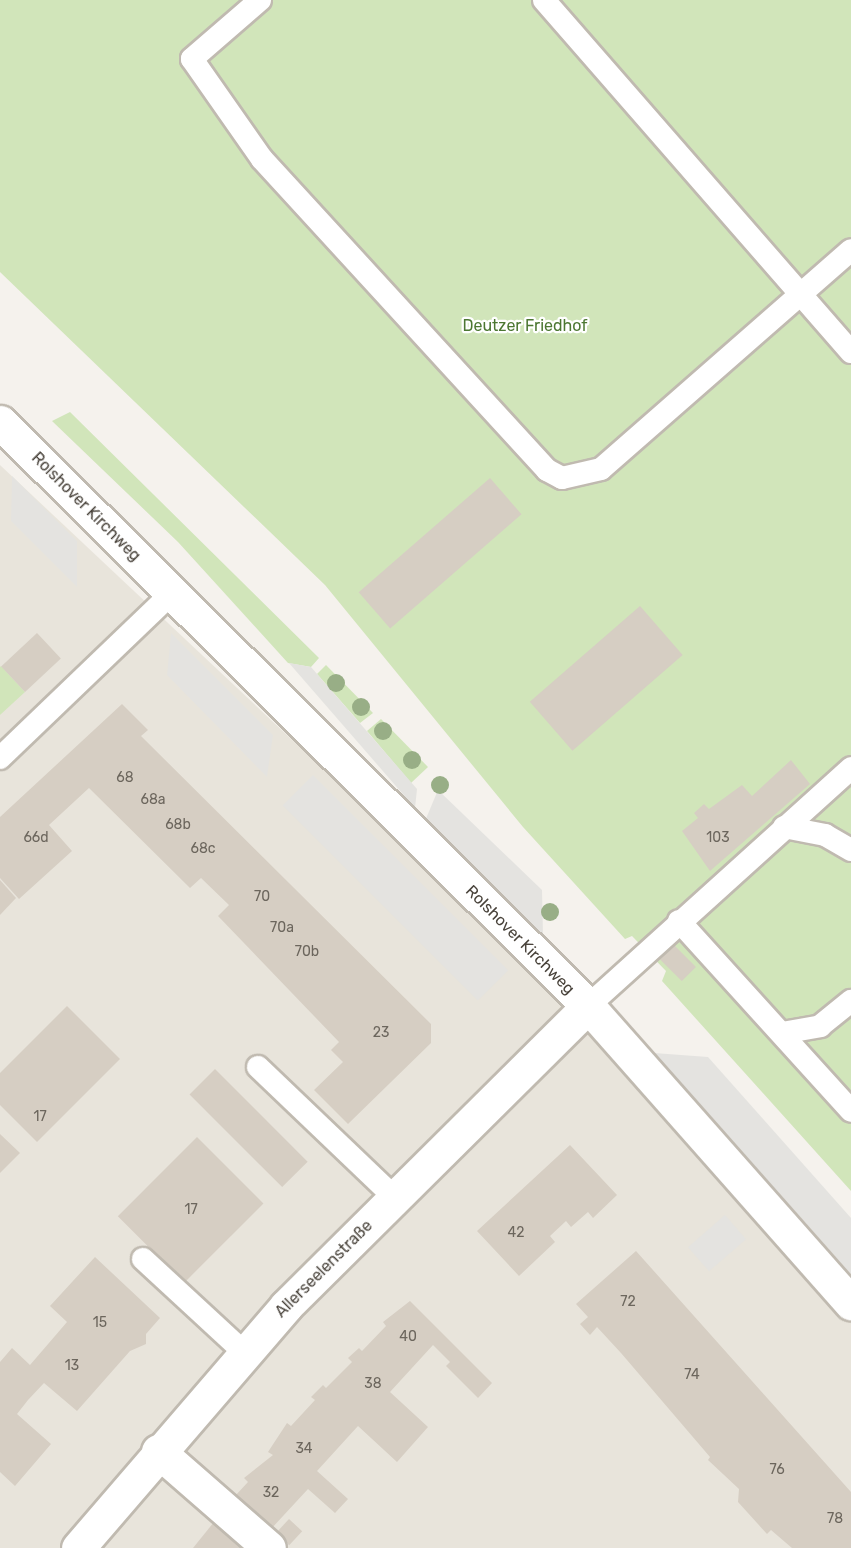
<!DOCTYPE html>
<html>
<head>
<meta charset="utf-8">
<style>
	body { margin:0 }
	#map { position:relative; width:851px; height:1548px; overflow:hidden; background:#f5f2ed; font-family:Rubik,sans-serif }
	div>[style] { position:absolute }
	.residential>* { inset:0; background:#e8e4db }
	.green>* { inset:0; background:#d1e5ba }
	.parking>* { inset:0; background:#e4e3e0; transform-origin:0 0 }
	.building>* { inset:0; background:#d6cec3; transform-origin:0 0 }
	.roads { filter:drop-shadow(2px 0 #c0bab0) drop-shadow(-2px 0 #c0bab0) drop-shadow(0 2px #c0bab0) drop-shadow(0 -2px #c0bab0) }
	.service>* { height:22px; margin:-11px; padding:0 11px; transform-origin:11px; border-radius:11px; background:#fff }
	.minor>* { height:33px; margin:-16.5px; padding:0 16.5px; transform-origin:16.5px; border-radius:16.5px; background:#fff }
	.trees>* { width:18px; height:18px; margin:-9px; border-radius:50%; background:#98ae86 }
	span { translate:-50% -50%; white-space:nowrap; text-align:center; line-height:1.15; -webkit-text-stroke:4.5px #fff; paint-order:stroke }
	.number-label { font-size:14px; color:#6c665d }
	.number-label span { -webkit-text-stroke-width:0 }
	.park-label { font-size:16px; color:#4c7732 }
	.street-label { font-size:16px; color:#49433b }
</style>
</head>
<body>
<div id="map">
	<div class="residential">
		<div style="clip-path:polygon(0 465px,607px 1036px,851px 1314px,851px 1548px,0 1548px)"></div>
	</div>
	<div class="green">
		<div style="clip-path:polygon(0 0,851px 0,851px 1191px,662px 981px,666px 971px,632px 936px,625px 939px,523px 827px,325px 585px,0 272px)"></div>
		<div style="clip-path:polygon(70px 412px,319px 658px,311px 667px,288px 663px,178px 542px,52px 421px)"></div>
		<div style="clip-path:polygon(326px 665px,373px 713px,360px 723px,317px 674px)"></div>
		<div style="clip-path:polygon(1px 666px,25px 692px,0 715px,0 667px)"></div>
		<div style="clip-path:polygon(381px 719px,428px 767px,411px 783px,367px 731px)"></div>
	</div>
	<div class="parking">
		<div style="clip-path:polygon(12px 476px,77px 541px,77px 587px,11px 521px)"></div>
		<div style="clip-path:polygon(171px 633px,273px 735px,267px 777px,167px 675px)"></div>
		<div style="clip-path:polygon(289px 663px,311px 667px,417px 789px,415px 808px)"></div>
		<div style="left:313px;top:775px;width:276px;height:43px;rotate:45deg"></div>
		<div style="clip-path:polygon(438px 790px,542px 890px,543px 937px,425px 821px)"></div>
		<div style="clip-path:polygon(654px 1053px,708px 1057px,851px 1218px,851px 1274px)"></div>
		<div style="left:725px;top:1215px;width:32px;height:49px;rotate:49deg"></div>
	</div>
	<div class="building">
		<div style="left:490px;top:478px;width:48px;height:174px;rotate:49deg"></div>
		<div style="left:640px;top:606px;width:65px;height:146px;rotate:49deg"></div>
		<div style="left:37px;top:633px;width:35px;height:49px;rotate:47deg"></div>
		<div style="clip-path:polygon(122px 704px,148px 730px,141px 736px,431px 1024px,431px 1043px,348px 1124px,314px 1090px,343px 1062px,331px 1050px,339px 1042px,218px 916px,229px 905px,201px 878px,190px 888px,89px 788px,49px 825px,72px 851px,19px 899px,0 878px,0 817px)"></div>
		<div style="clip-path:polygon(791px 760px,810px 784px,710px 871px,682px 831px,698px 818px,694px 813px,704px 804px,709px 809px,742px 785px,752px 796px)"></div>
		<div style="clip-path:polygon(0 880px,16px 898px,0 915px)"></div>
		<div style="left:674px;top:945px;width:31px;height:20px;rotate:45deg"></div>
		<div style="clip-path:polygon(67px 1006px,120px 1059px,37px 1142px,0 1105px,0 1073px)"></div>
		<div style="left:215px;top:1069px;width:131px;height:36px;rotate:45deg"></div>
		<div style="clip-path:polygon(0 1134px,20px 1153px,0 1173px)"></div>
		<div style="left:197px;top:1137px;width:94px;height:112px;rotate:45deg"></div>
		<div style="clip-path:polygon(570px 1145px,617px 1195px,593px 1218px,588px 1212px,571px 1227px,566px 1221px,550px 1236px,555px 1242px,519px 1276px,477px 1231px)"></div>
		<div style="clip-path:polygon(636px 1251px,851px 1492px,851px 1548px,792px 1548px,771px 1530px,767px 1534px,738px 1502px,739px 1489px,708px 1460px,710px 1457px,621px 1353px,597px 1327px,590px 1335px,580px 1324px,588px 1317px,576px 1304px)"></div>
		<div style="clip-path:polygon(95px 1257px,160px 1318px,146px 1334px,146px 1344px,130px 1351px,77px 1411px,44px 1383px,28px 1400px,17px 1414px,51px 1444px,15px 1486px,0 1472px,0 1362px,12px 1348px,30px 1365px,67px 1322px,50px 1306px)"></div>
		<div style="clip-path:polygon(410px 1301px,492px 1383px,478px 1398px,446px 1366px,450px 1362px,433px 1345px,390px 1392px,428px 1427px,397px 1462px,358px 1426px,317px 1471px,348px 1499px,335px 1513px,308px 1489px,271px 1529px,235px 1496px,248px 1482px,244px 1478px,273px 1455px,268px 1452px,287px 1423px,291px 1426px,315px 1400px,311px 1397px,323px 1385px,326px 1388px,352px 1362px,348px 1358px,359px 1348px,362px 1351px,386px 1326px,383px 1322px)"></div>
		<div style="left:289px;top:1519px;width:18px;height:19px;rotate:43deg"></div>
		<div style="clip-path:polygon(214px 1522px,243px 1548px,193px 1548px)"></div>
	</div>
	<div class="roads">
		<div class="service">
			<div style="left:260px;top:0;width:90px;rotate:139.1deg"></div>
			<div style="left:192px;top:59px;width:122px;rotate:55deg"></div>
			<div style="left:262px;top:159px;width:422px;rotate:47.5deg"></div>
			<div style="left:547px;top:470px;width:17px;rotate:28deg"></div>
			<div style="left:562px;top:478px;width:40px;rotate:-13deg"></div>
			<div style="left:601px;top:469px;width:332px;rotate:-41.2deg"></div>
			<div style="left:544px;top:0;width:467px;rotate:48.9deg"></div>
			<div style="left:0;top:758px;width:238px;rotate:-43.8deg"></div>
			<div style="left:784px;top:827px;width:42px;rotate:11deg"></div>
			<div style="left:825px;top:835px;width:30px;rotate:30deg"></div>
			<div style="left:679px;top:921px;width:256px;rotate:47.8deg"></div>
			<div style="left:588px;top:1006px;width:355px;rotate:-42.1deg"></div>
			<div style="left:782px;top:1033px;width:39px;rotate:-10deg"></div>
			<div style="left:820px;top:1026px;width:40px;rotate:-39deg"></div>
			<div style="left:258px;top:1067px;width:190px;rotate:43.7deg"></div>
			<div style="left:143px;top:1259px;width:139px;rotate:42.7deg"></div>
		</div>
		<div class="minor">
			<div style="left:0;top:422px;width:829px;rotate:44.8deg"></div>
			<div style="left:588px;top:1006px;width:397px;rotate:48.5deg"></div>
			<div style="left:158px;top:1451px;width:147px;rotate:41.1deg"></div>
			<div style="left:78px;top:1548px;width:319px;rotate:-49.3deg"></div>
			<div style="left:286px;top:1306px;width:426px;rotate:-44.8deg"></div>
		</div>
	</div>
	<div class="trees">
		<div style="left:336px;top:683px"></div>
		<div style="left:361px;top:707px"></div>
		<div style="left:383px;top:731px"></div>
		<div style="left:412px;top:760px"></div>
		<div style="left:440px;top:785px"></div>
		<div style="left:550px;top:912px"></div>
	</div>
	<div class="number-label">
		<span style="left:125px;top:778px">68</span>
		<span style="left:153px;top:800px">68a</span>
		<span style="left:178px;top:825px">68b</span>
		<span style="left:36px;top:838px">66d</span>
		<span style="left:718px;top:838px">103</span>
		<span style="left:203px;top:849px">68c</span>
		<span style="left:262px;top:897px">70</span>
		<span style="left:282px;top:928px">70a</span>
		<span style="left:307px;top:952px">70b</span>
		<span style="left:381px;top:1033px">23</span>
		<span style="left:40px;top:1117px">17</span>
		<span style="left:191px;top:1210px">17</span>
		<span style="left:516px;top:1233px">42</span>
		<span style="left:628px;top:1302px">72</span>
		<span style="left:100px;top:1323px">15</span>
		<span style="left:408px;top:1337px">40</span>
		<span style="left:72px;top:1366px">13</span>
		<span style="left:692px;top:1375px">74</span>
		<span style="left:373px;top:1384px">38</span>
		<span style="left:304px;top:1449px">34</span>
		<span style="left:777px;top:1470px">76</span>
		<span style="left:271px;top:1493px">32</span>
		<span style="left:835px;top:1519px">78</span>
	</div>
	<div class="park-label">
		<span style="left:525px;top:326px">Deutzer Friedhof</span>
	</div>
	<div class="street-label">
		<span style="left:86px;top:507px;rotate:45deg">Rolshover Kirchweg</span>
		<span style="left:520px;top:940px;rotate:45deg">Rolshover Kirchweg</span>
		<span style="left:324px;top:1269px;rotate:-45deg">Allerseelenstraße</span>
	</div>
</div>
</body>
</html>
